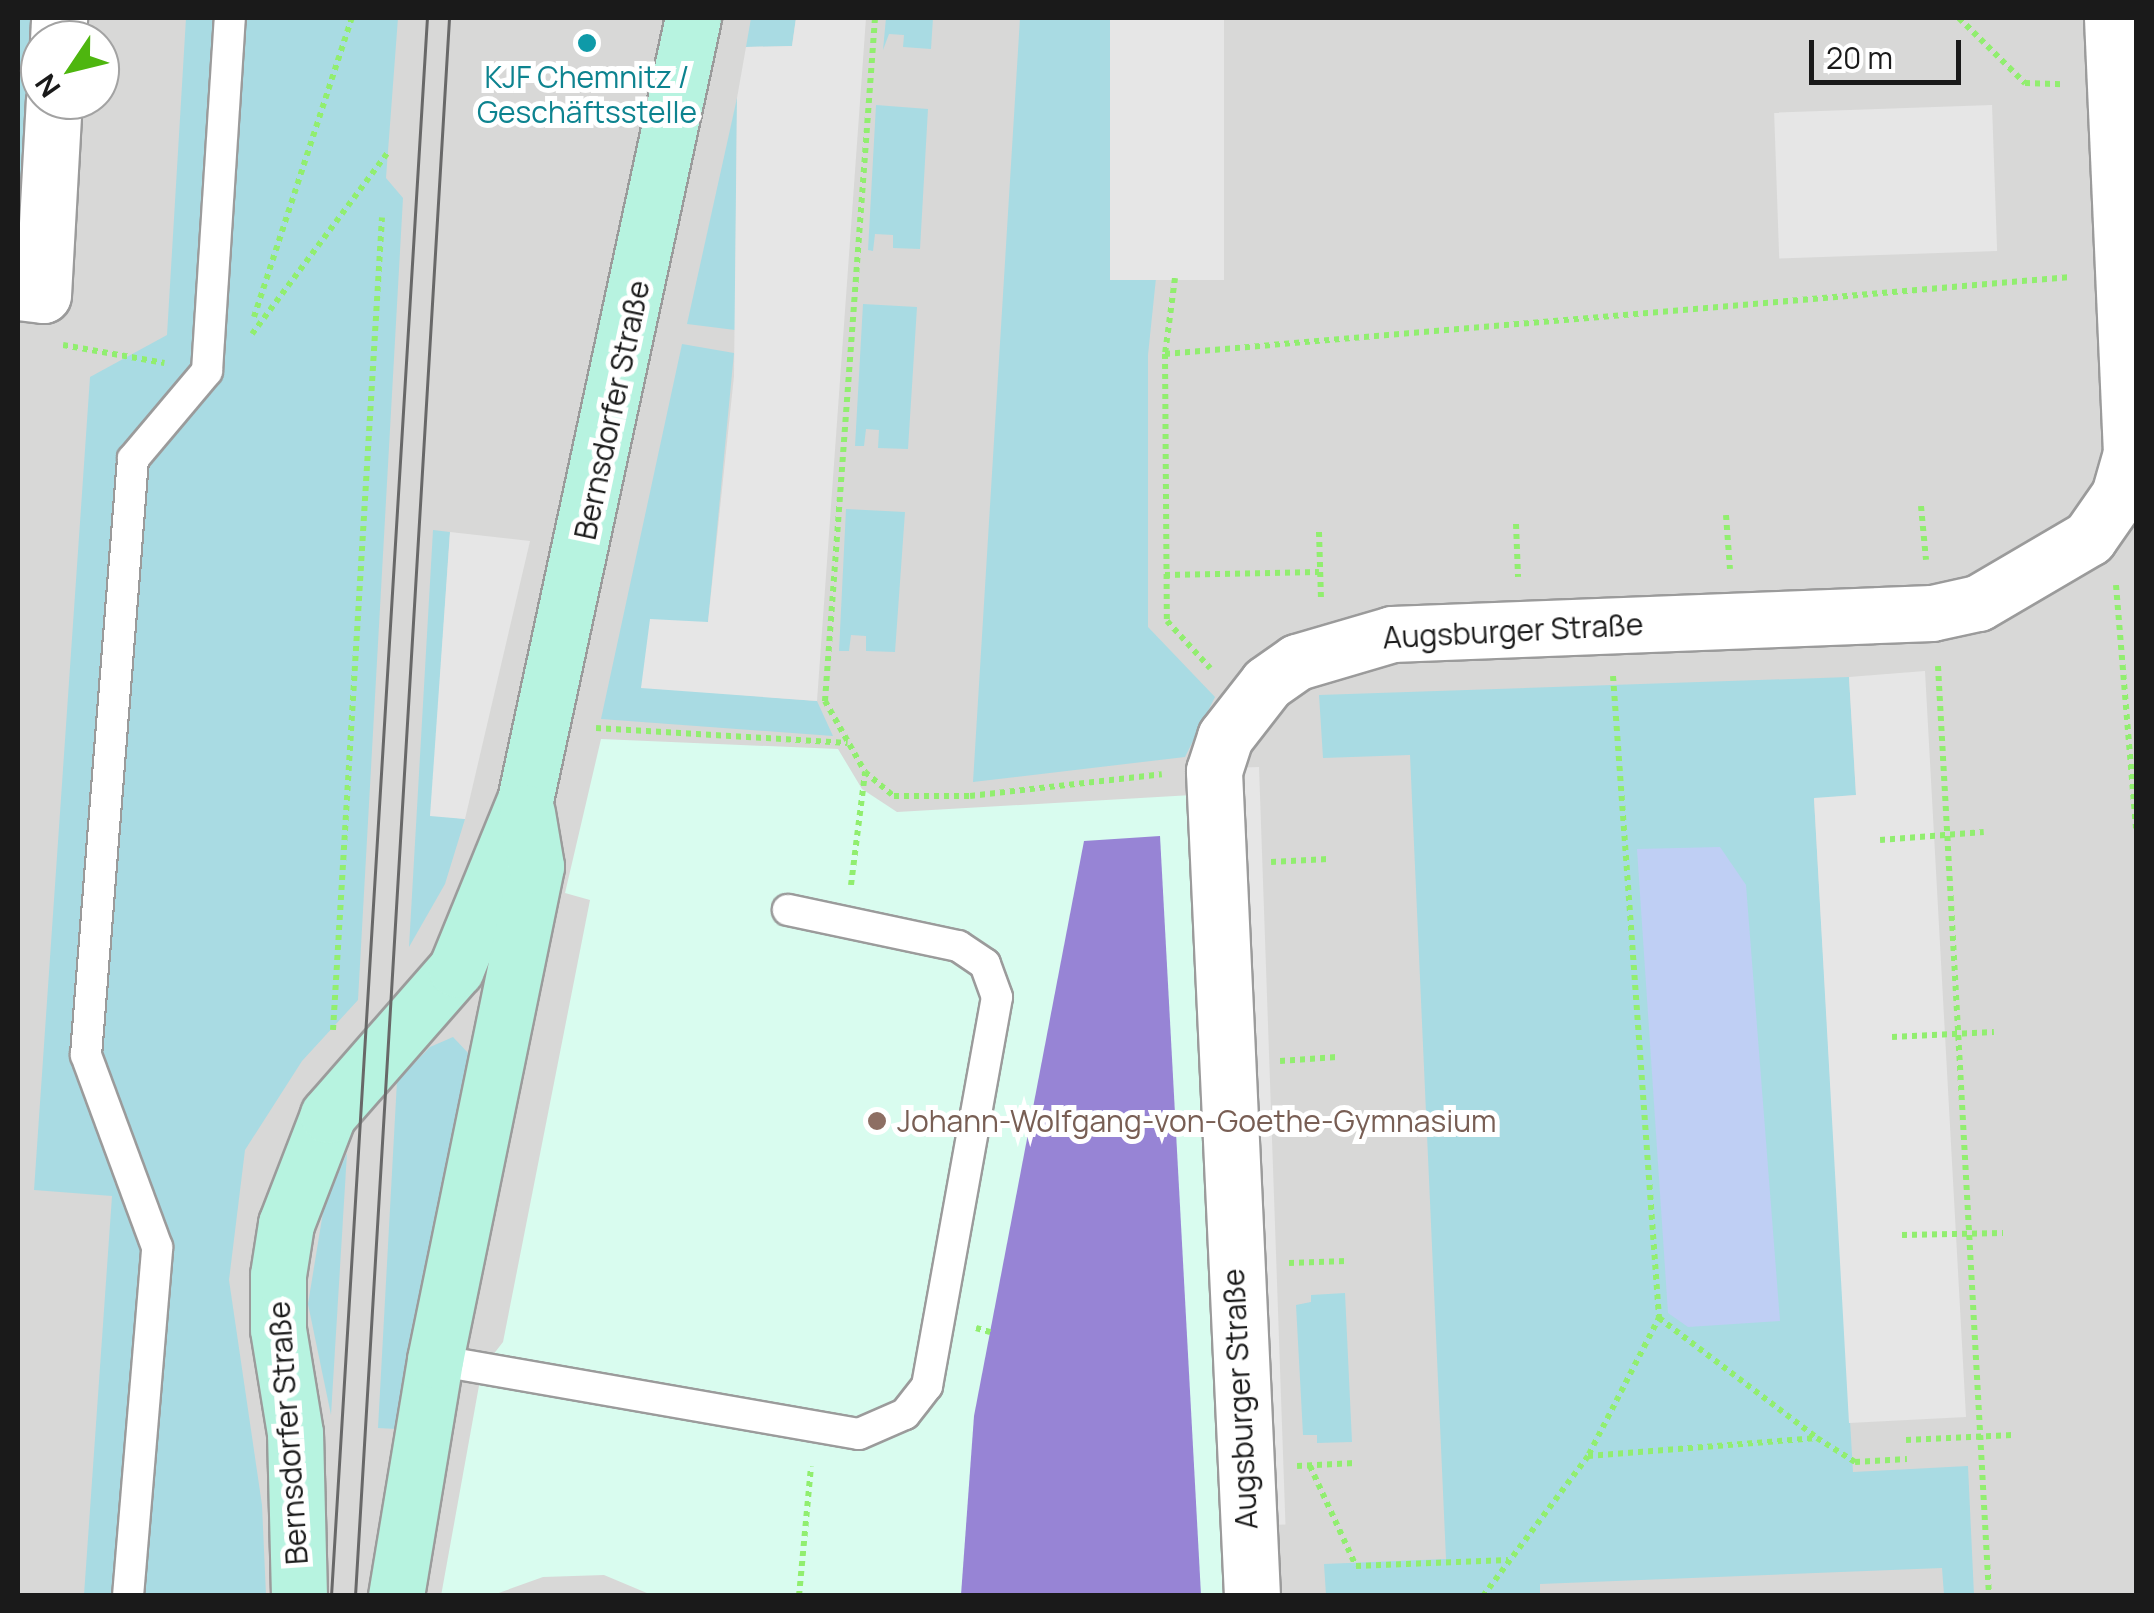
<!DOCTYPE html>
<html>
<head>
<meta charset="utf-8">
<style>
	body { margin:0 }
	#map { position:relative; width:2154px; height:1613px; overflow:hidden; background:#e1ebe4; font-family:Manrope,sans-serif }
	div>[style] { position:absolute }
	.residential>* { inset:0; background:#d8d8d7 }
	.education>* { inset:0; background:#d9fcef }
	.grass>* { inset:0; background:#a9dbe3 }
	.park>* { inset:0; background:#bfcff4 }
	.pitch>* { inset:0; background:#9784d5 }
	.parking>* { inset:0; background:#e6e6e6; transform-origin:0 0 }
	.path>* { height:6px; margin-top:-3px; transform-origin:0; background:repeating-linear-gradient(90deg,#91ee6f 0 5px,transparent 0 10px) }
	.roads { filter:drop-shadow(2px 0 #9b9b9b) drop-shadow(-2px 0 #9b9b9b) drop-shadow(0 2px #9b9b9b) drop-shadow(0 -2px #9b9b9b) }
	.lane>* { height:30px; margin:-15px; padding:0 15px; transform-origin:15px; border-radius:15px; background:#fff }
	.street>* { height:55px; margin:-27.5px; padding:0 27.5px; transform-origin:27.5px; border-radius:27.5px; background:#fff }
	.secondary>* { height:55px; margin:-27.5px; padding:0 27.5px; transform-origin:27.5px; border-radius:27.5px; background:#b7f3e0 }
	.tram>* { height:2.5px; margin:-1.25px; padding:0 1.25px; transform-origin:1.25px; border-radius:1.25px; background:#686868 }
	.dots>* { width:28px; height:28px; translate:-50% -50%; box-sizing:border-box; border:5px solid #fff; border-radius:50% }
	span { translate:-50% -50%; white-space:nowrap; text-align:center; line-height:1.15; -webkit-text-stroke:10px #fff; paint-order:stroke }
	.culture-label { font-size:30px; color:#0d838f }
	.street-label { font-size:30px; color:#1a1a1a }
	.education-label { font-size:30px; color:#785e54 }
	.left { translate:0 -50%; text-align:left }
	.frame { position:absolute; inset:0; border:20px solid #1a1a1a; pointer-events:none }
	.north { position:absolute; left:20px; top:20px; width:100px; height:100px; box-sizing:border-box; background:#fff; border:2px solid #a3a3a3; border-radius:50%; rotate:235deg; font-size:28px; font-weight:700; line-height:40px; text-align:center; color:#1a1a1a }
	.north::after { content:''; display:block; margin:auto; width:35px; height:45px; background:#4eb60f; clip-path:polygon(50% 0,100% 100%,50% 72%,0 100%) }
	.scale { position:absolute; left:1809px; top:40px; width:152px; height:45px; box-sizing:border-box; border:5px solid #1a1a1a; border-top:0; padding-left:12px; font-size:30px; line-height:35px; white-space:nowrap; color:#1a1a1a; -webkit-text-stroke:8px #fff; paint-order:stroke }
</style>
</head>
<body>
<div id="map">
	<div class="residential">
		<div style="clip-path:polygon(evenodd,38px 18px,2136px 18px,2136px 1595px,18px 1596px,18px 197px,28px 181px,38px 18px,40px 40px,100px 40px,100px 100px,40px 100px,40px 40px)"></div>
	</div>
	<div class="education">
		<div style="clip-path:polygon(601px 739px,838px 749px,862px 789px,897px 812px,1192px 795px,1228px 1595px,654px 1596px,604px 1575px,543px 1577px,493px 1595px,441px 1596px,482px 1369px,503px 1342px,590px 900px,565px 893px)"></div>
	</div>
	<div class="grass">
		<div style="clip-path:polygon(18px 18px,38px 18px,28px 181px,18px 197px)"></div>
		<div style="clip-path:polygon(186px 18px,398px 18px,386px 178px,403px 198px,358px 1000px,302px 1061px,245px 1150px,229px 1280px,262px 1505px,266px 1595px,84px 1595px,112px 1196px,34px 1190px,90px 377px,167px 335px)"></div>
		<div style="clip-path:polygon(751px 18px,796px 18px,792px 46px,746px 47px)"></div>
		<div style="clip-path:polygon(886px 18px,933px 18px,931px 49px,903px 47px,904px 35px,889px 34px,883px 50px)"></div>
		<div style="clip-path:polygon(1020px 18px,1110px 18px,1122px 279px,1156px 278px,1148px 355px,1148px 627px,1215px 697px,1185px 757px,973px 782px)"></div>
		<div style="clip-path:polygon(737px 98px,735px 330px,687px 324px)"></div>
		<div style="clip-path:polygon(876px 105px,928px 109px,920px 249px,893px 248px,893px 235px,875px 234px,873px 251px,868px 250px)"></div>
		<div style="clip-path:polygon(863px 304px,917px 307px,908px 449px,878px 448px,879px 430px,866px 429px,864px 446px,855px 446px)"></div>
		<div style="clip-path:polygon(682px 344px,734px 353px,708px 622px,641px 687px,817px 701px,833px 736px,601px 719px)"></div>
		<div style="clip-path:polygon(846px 509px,905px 512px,895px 652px,866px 651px,866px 636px,851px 635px,849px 651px,839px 651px)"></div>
		<div style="clip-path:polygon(433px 530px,450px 532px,431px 815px,465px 819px,445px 884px,409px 947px)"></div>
		<div style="clip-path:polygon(1849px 677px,1856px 795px,1814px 799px,1853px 1472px,1968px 1466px,1974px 1595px,1944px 1595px,1942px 1568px,1540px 1584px,1540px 1596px,1326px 1595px,1324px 1564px,1446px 1559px,1410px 755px,1323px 758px,1319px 695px)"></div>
		<div style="clip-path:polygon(453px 1037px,470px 1055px,396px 1429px,378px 1428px,397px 1081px,430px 1047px)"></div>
		<div style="clip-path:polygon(347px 1153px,331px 1415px,308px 1304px,324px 1206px)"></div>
		<div style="clip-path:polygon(1345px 1293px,1352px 1442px,1317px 1443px,1317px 1435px,1303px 1435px,1296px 1305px,1311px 1302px,1311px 1295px)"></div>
	</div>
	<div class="park">
		<div style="clip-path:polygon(1720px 847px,1746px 885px,1780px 1321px,1688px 1327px,1668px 1313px,1637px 849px)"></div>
	</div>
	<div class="pitch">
		<div style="clip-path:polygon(1160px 836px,1201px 1595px,961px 1595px,974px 1416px,1084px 841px)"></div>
	</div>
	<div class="parking">
		<div style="clip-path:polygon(796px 18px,866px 18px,817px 701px,641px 688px,650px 619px,708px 622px,734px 376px,737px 98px,746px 47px,792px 46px)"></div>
		<div style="left:1110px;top:18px;width:114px;height:262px"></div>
		<div style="left:1992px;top:105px;width:146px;height:218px;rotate:88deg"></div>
		<div style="clip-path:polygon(450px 532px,530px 541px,465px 819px,430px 816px)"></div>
		<div style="clip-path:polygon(1925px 671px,1966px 1417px,1849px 1423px,1814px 798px,1856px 795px,1849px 677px)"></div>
		<div style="left:1259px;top:767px;width:758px;height:45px;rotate:88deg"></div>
	</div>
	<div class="path">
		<div style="left:875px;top:18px;width:685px;rotate:94.19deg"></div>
		<div style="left:825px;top:701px;width:81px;rotate:60.6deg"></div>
		<div style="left:865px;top:772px;width:38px;rotate:40deg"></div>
		<div style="left:894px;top:796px;width:76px"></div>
		<div style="left:970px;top:796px;width:193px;rotate:-6.5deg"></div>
		<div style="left:1959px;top:18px;width:93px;rotate:44.6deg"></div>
		<div style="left:2025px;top:83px;width:38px;rotate:2deg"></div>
		<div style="left:1175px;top:278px;width:77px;rotate:97.5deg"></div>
		<div style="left:1165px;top:354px;width:267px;rotate:89.6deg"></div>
		<div style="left:1167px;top:621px;width:64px;rotate:47.5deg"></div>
		<div style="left:254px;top:317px;width:315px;rotate:-71.9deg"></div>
		<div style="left:252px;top:334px;width:227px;rotate:-53.2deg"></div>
		<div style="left:63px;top:345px;width:103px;rotate:10.1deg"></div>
		<div style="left:1165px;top:354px;width:909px;rotate:-4.86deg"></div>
		<div style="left:1921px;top:506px;width:54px;rotate:84.7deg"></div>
		<div style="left:1726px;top:515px;width:54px;rotate:85.8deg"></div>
		<div style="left:1516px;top:524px;width:53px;rotate:87.8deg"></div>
		<div style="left:1319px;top:532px;width:69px;rotate:88.3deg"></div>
		<div style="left:1165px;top:575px;width:154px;rotate:-1.1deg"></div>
		<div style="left:2116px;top:585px;width:244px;rotate:85.3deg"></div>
		<div style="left:1938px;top:666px;width:931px;rotate:86.86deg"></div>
		<div style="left:1613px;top:676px;width:644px;rotate:85.9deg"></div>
		<div style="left:1659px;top:1318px;width:198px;rotate:37.2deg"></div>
		<div style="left:596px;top:728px;width:252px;rotate:3.4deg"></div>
		<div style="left:1880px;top:840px;width:104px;rotate:-4.4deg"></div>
		<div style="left:1271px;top:862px;width:57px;rotate:-3deg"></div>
		<div style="left:851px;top:885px;width:114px;rotate:-82.9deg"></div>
		<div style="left:333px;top:1030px;width:814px;rotate:-86.55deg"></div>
		<div style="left:1892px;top:1037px;width:102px;rotate:-2.8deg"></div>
		<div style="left:1280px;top:1061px;width:57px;rotate:-4deg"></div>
		<div style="left:1902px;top:1235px;width:101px;rotate:-1.1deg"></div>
		<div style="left:1289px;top:1263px;width:57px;rotate:-2deg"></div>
		<div style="left:976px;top:1328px;width:15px;rotate:16deg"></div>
		<div style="left:1906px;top:1440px;width:107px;rotate:-2.7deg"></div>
		<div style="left:1589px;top:1454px;width:153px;rotate:-62.8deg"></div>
		<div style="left:1297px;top:1466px;width:58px;rotate:-3deg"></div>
		<div style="left:1310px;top:1466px;width:110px;rotate:65.3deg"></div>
		<div style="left:1356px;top:1566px;width:152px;rotate:-2.3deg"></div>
		<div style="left:799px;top:1596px;width:130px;rotate:-84.7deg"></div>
		<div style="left:1483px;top:1596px;width:175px;rotate:-53.1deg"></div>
		<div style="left:1588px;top:1456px;width:230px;rotate:-4.5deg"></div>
		<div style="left:1817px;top:1438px;width:45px;rotate:32.3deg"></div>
		<div style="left:1855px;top:1462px;width:52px;rotate:-3.3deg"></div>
	</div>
	<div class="roads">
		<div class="lane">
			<div style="left:435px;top:1360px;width:430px;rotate:9.9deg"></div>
			<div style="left:859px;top:1434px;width:50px;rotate:-23.5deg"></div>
			<div style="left:905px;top:1414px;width:36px;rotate:-52deg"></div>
			<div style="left:927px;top:1386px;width:395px;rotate:-79.8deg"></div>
			<div style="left:997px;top:997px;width:35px;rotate:-110deg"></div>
			<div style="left:985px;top:964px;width:32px;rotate:-146deg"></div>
			<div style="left:958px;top:946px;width:174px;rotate:-168deg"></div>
			<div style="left:128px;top:1596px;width:350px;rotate:-85.2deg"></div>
			<div style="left:157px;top:1247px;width:205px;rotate:-110.3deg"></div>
			<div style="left:86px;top:1055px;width:598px;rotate:-85.49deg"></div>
			<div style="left:133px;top:459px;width:115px;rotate:-49.9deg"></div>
			<div style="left:207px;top:371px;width:354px;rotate:-86.3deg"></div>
		</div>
		<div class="street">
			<div style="left:58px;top:40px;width:22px;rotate:-87deg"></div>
			<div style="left:18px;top:292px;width:25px;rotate:7deg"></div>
			<div style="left:43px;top:295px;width:195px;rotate:-86.8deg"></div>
			<div style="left:1252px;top:1596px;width:826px;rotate:-92.64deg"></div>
			<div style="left:1214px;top:771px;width:36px;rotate:-72deg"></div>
			<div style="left:1225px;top:737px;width:68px;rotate:-52.1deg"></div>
			<div style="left:1267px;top:683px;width:37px;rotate:-35deg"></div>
			<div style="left:1297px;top:662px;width:99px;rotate:-16.4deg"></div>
			<div style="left:1392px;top:634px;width:540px;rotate:-2.23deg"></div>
			<div style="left:1932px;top:613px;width:47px;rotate:-12.3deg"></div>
			<div style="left:1978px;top:603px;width:129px;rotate:-30.4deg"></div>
			<div style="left:2089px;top:538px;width:52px;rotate:-55.1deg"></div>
			<div style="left:2119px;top:495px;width:44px;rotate:-74.1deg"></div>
			<div style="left:2131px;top:453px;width:435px;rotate:-92.5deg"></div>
		</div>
		<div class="secondary">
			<div style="left:299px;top:1596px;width:163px;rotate:-91.4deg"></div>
			<div style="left:295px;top:1433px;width:105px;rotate:-99.3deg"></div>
			<div style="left:278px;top:1329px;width:54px;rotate:-90deg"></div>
			<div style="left:278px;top:1275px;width:52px;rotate:-81.1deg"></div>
			<div style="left:286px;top:1224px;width:117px;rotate:-68.9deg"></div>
			<div style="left:328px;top:1115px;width:194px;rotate:-48.8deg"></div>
			<div style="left:456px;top:969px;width:183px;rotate:-67.8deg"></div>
			<div style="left:525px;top:800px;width:800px;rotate:-77.88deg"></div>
			<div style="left:396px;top:1596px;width:239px;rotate:-80.6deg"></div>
			<div style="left:435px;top:1360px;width:504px;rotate:-78.44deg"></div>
			<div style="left:536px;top:866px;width:54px;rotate:-99.6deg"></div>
		</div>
	</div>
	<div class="tram">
		<div style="left:331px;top:1596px;width:1581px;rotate:-86.52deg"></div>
		<div style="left:355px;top:1596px;width:1581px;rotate:-86.59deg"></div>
	</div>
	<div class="dots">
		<div style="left:587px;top:43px;background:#0f9aa8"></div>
		<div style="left:877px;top:1121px;background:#8d6e63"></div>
	</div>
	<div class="culture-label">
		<span style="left:587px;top:94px">KJF Chemnitz /<br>Geschäftsstelle</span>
	</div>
	<div class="street-label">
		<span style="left:612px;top:410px;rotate:-78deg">Bernsdorfer Straße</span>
		<span style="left:1513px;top:631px;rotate:-3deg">Augsburger Straße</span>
		<span style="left:1240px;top:1399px;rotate:-93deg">Augsburger Straße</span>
		<span style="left:288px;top:1433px;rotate:-94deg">Bernsdorfer Straße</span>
	</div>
	<div class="education-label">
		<span class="left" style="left:897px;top:1121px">Johann-Wolfgang-von-Goethe-Gymnasium</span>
	</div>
	<div class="frame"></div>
	<div class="north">N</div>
	<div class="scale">20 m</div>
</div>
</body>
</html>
